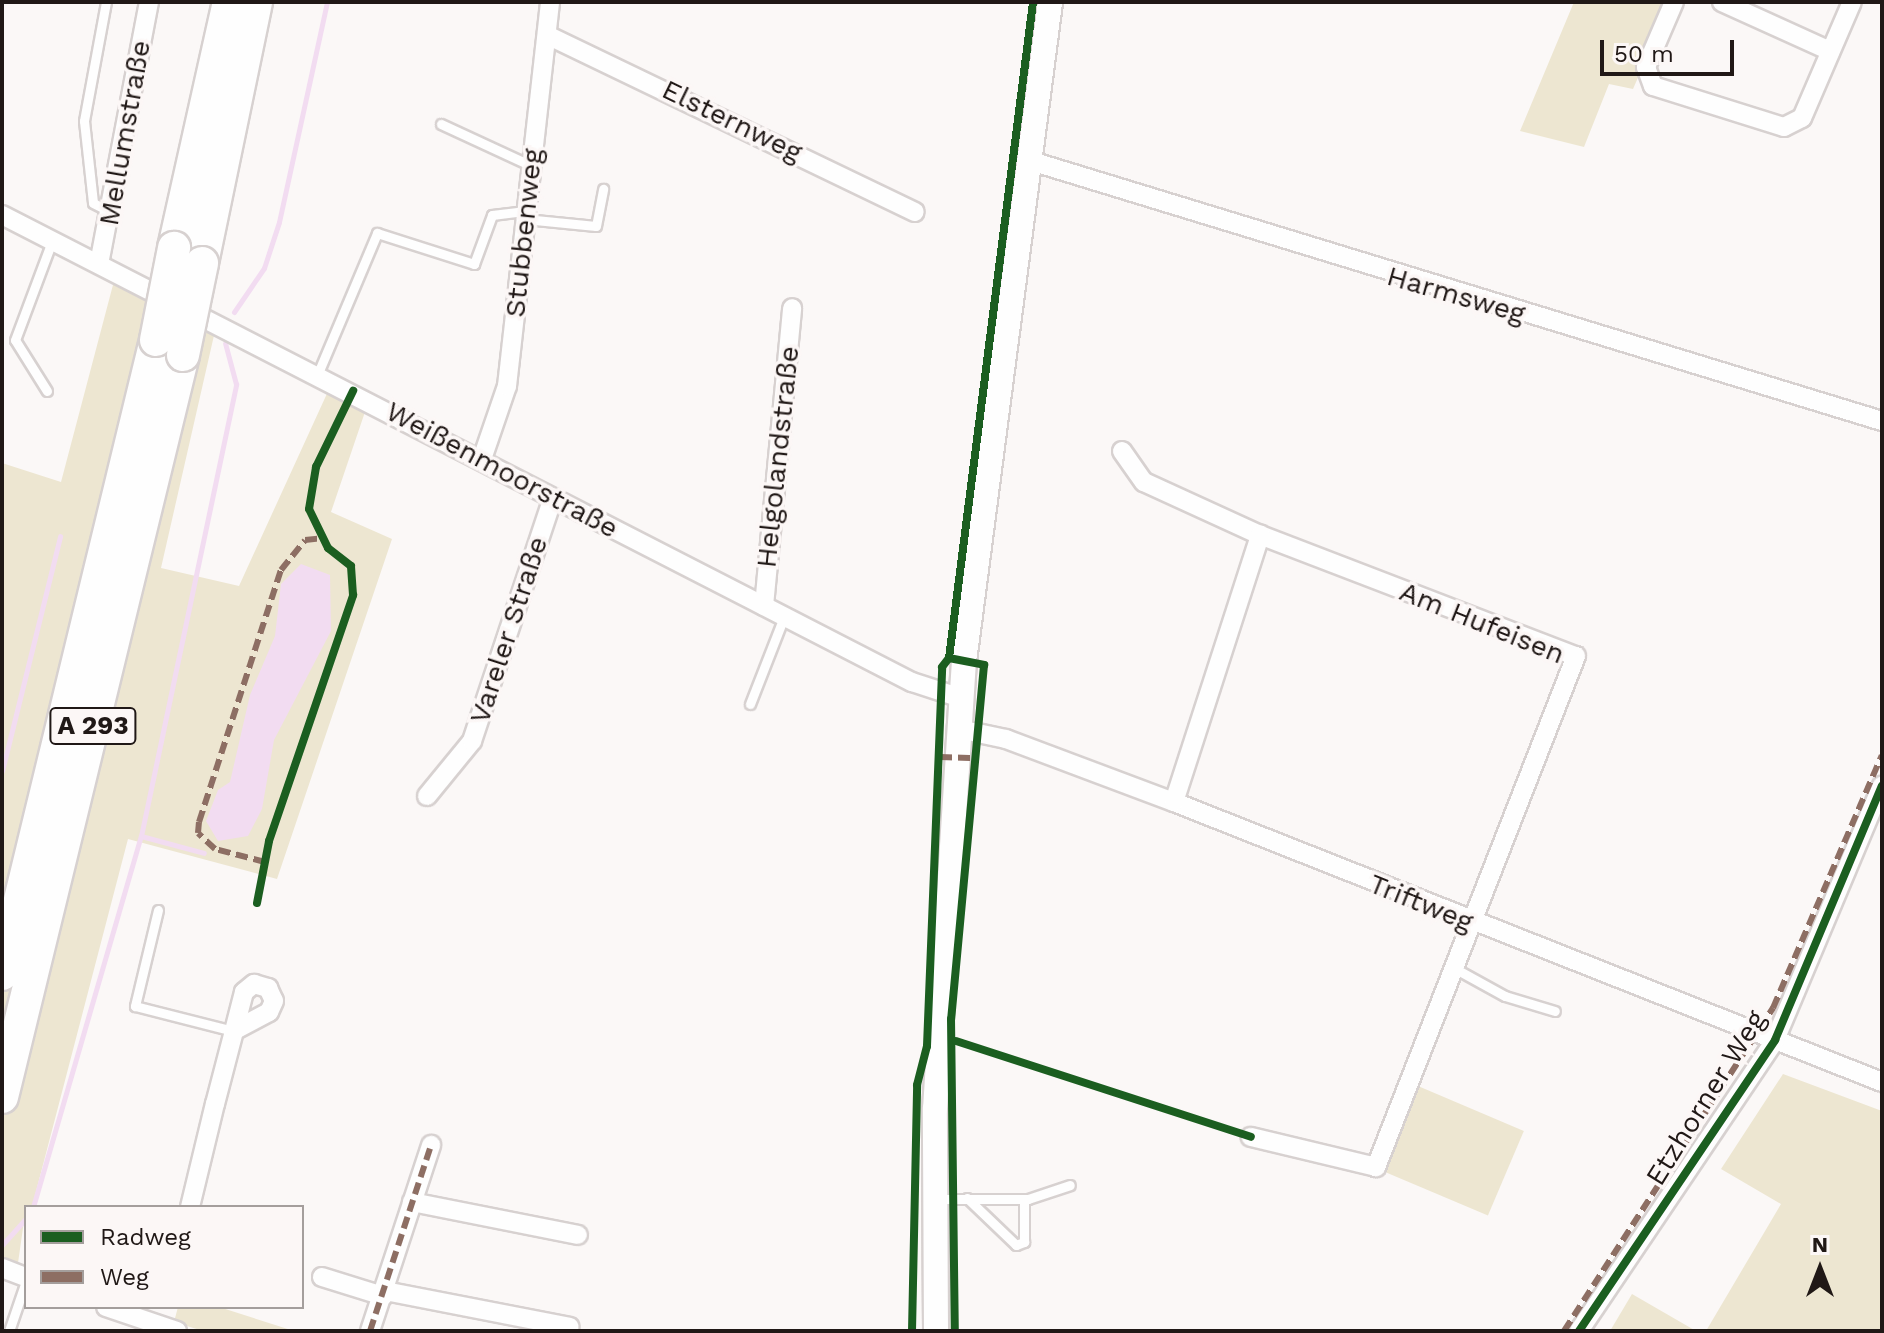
<!DOCTYPE html>
<html>
<head>
<meta charset="utf-8">
<style>
	body { margin:0 }
	#map { position:relative; width:1884px; height:1333px; overflow:hidden; background:#fbf8f7; font-family:"Work Sans",sans-serif }
	div>[style] { position:absolute }
	.green>* { inset:0; background:#ede6d1; transform-origin:0 0 }
	.water>* { inset:0; background:#f2dcf1 }
	.stream>* { height:5px; margin:-2.5px; padding:0 2.5px; transform-origin:2.5px; border-radius:2.5px; background:#f2dcf1 }
	.roads { filter:drop-shadow(2px 0 #d7d1d0) drop-shadow(-2px 0 #d7d1d0) drop-shadow(0 2px #d7d1d0) drop-shadow(0 -2px #d7d1d0) }
	.lane>* { height:9px; margin:-4.5px; padding:0 4.5px; transform-origin:4.5px; border-radius:4.5px; background:#fefefe }
	.street>* { height:18px; margin:-9px; padding:0 9px; transform-origin:9px; border-radius:9px; background:#fefefe }
	.secondary>* { height:24px; margin:-12px; padding:0 12px; transform-origin:12px; border-radius:12px; background:#fefefe }
	.highway>* { height:32px; margin:-16px; padding:0 16px; transform-origin:16px; border-radius:16px; background:#fefefe }
	.bridges { filter:drop-shadow(2px 0 #d7d1d0) drop-shadow(-2px 0 #d7d1d0) drop-shadow(0 2px #d7d1d0) drop-shadow(0 -2px #d7d1d0) }
	.highway-bridge>* { height:32px; margin:-16px; padding:0 16px; transform-origin:16px; border-radius:16px; background:#fefefe }
	.quiet>* { height:6px; margin-top:-3px; transform-origin:0; background:repeating-linear-gradient(90deg,#8d6e63 0 12px,transparent 0 18px) }
	.cycleway>* { height:8px; margin:-4px; padding:0 4px; transform-origin:4px; border-radius:4px; background:#1b5e20 }
	span { translate:-50% -50%; white-space:nowrap; text-align:center; line-height:1.15; -webkit-text-stroke:7px #fcf7f6; paint-order:stroke }
	.shield-label span { padding:2px 6px; background:#fcf7f6; border:2px solid; border-radius:6px; -webkit-text-stroke-width:0 }
	.shield-label { font-size:26px; color:#201816; font-weight:700 }
	.street-label { font-size:28px; color:#201816 }
	.frame { position:absolute; inset:0; border:4px solid #201816; pointer-events:none }
	.legend { position:absolute; left:24px; top:1205px; width:280px; height:104px; box-sizing:border-box; background:#fcf7f6; border:2px solid #a49e9c; margin:0; padding:10px 14px; list-style:none; font-size:24px; color:#201816 }
	.legend li { display:flex; align-items:center; gap:16px; height:40px }
	.legend b { width:40px; border:2px solid #a49e9c }
	.north { position:absolute; left:1780px; top:1229px; width:80px; height:80px; -webkit-text-stroke:6px #fcf7f6; paint-order:stroke; rotate:0deg; font-size:22px; font-weight:700; line-height:32px; text-align:center; color:#201816 }
	.north::after { content:''; display:block; margin:auto; width:28px; height:36px; background:#201816; clip-path:polygon(50% 0,100% 100%,50% 72%,0 100%) }
	.scale { position:absolute; left:1600px; top:40px; width:134px; height:36px; box-sizing:border-box; border:4px solid #201816; border-top:0; padding-left:10px; font-size:24px; line-height:28px; white-space:nowrap; color:#201816; -webkit-text-stroke:6px #fcf7f6; paint-order:stroke }
</style>
</head>
<body>
<div id="map">
	<div class="green">
		<div style="clip-path:polygon(1574px 2px,1671px 2px,1633px 89px,1609px 84px,1584px 147px,1520px 131px)"></div>
		<div style="clip-path:polygon(114px 281px,215px 331px,161px 568px,239px 586px,330px 387px,367px 406px,331px 512px,392px 539px,277px 879px,128px 839px,32px 1207px,26px 1207px,18px 1263px,2px 1257px,2px 463px,61px 482px)"></div>
		<div style="clip-path:polygon(1783px 1074px,1882px 1111px,1882px 1331px,1706px 1331px,1781px 1204px,1721px 1169px)"></div>
		<div style="left:1418px;top:1086px;width:115px;height:92px;rotate:23deg"></div>
		<div style="clip-path:polygon(1632px 1294px,1696px 1331px,1610px 1331px)"></div>
		<div style="clip-path:polygon(178px 1307px,219px 1307px,294px 1331px,203px 1331px,174px 1322px)"></div>
	</div>
	<div class="water">
		<div style="clip-path:polygon(301px 564px,330px 575px,331px 631px,274px 740px,262px 809px,248px 836px,218px 841px,206px 821px,218px 790px,230px 782px,250px 695px,275px 636px,281px 584px)"></div>
	</div>
	<div class="stream">
		<div style="left:234px;top:312px;width:53px;rotate:-55.7deg"></div>
		<div style="left:264px;top:268px;width:48px;rotate:-71.9deg"></div>
		<div style="left:279px;top:222px;width:225px;rotate:-77.7deg"></div>
		<div style="left:2px;top:771px;width:242px;rotate:-76.1deg"></div>
		<div style="left:141px;top:836px;width:65px;rotate:15.1deg"></div>
		<div style="left:33px;top:1207px;width:386px;rotate:-73.8deg"></div>
		<div style="left:141px;top:836px;width:462px;rotate:-78.1deg"></div>
		<div style="left:236px;top:384px;width:42px;rotate:-105deg"></div>
		<div style="left:2px;top:1245px;width:36px;rotate:-48deg"></div>
	</div>
	<div class="roads">
		<div class="lane">
			<div style="left:106px;top:2px;width:121px;rotate:100.5deg"></div>
			<div style="left:84px;top:121px;width:82px;rotate:83.7deg"></div>
			<div style="left:93px;top:203px;width:20px;rotate:27deg"></div>
			<div style="left:441px;top:124px;width:100px;rotate:24.8deg"></div>
			<div style="left:525px;top:219px;width:71px;rotate:5.6deg"></div>
			<div style="left:596px;top:226px;width:38px;rotate:-79deg"></div>
			<div style="left:318px;top:373px;width:152px;rotate:-67.1deg"></div>
			<div style="left:377px;top:233px;width:102px;rotate:17.7deg"></div>
			<div style="left:474px;top:264px;width:52px;rotate:-69.8deg"></div>
			<div style="left:492px;top:215px;width:34px;rotate:-7deg"></div>
			<div style="left:47px;top:391px;width:60px;rotate:-122.1deg"></div>
			<div style="left:15px;top:340px;width:106px;rotate:-69.5deg"></div>
			<div style="left:750px;top:704px;width:93px;rotate:-68.7deg"></div>
			<div style="left:158px;top:910px;width:99px;rotate:103.5deg"></div>
			<div style="left:135px;top:1006px;width:102px;rotate:14.2deg"></div>
			<div style="left:1454px;top:968px;width:58px;rotate:28.8deg"></div>
			<div style="left:1505px;top:996px;width:52px;rotate:16.7deg"></div>
			<div style="left:967px;top:1198px;width:68px;rotate:43.8deg"></div>
			<div style="left:1016px;top:1245px;width:9px;rotate:-21deg"></div>
			<div style="left:1024px;top:1242px;width:43px;rotate:-90deg"></div>
			<div style="left:938px;top:1199px;width:90px"></div>
			<div style="left:1028px;top:1199px;width:44px;rotate:-18.4deg"></div>
			<div style="left:9px;top:1331px;width:53px;rotate:-71.2deg"></div>
		</div>
		<div class="street">
			<div style="left:1674px;top:2px;width:71px;rotate:113.3deg"></div>
			<div style="left:1646px;top:67px;width:20px;rotate:70deg"></div>
			<div style="left:1653px;top:86px;width:137px;rotate:17.4deg"></div>
			<div style="left:1784px;top:127px;width:20px;rotate:-27deg"></div>
			<div style="left:1802px;top:118px;width:126px;rotate:-66.7deg"></div>
			<div style="left:1722px;top:2px;width:119px;rotate:24.4deg"></div>
			<div style="left:547px;top:35px;width:408px;rotate:25.7deg"></div>
			<div style="left:1031px;top:161px;width:890px;rotate:16.99deg"></div>
			<div style="left:2px;top:215px;width:1023px;rotate:27.17deg"></div>
			<div style="left:912px;top:682px;width:52px;rotate:18.1deg"></div>
			<div style="left:99px;top:264px;width:267px;rotate:-79.2deg"></div>
			<div style="left:1122px;top:451px;width:38px;rotate:55deg"></div>
			<div style="left:1144px;top:482px;width:128px;rotate:24.6deg"></div>
			<div style="left:1260px;top:535px;width:338px;rotate:21deg"></div>
			<div style="left:1576px;top:656px;width:549px;rotate:111.37deg"></div>
			<div style="left:1376px;top:1167px;width:129px;rotate:-166.5deg"></div>
			<div style="left:482px;top:459px;width:77px;rotate:-71.1deg"></div>
			<div style="left:507px;top:386px;width:386px;rotate:-83.6deg"></div>
			<div style="left:764px;top:606px;width:299px;rotate:-84.6deg"></div>
			<div style="left:959px;top:729px;width:48px;rotate:12deg"></div>
			<div style="left:1006px;top:739px;width:179px;rotate:20.6deg"></div>
			<div style="left:1174px;top:802px;width:761px;rotate:21.58deg"></div>
			<div style="left:427px;top:796px;width:71px;rotate:-50.7deg"></div>
			<div style="left:472px;top:741px;width:256px;rotate:-71.6deg"></div>
			<div style="left:1174px;top:802px;width:281px;rotate:-72.1deg"></div>
			<div style="left:412px;top:1202px;width:169px;rotate:11.2deg"></div>
			<div style="left:190px;top:1207px;width:106px;rotate:-76.4deg"></div>
			<div style="left:215px;top:1104px;width:75px;rotate:-75.4deg"></div>
			<div style="left:234px;top:1031px;width:40px;rotate:-75.6deg"></div>
			<div style="left:244px;top:992px;width:13px;rotate:-39deg"></div>
			<div style="left:254px;top:984px;width:15px;rotate:16deg"></div>
			<div style="left:268px;top:988px;width:14px;rotate:65deg"></div>
			<div style="left:274px;top:1001px;width:12px;rotate:114deg"></div>
			<div style="left:269px;top:1012px;width:40px;rotate:152deg"></div>
			<div style="left:2px;top:1268px;width:26px;rotate:21deg"></div>
			<div style="left:322px;top:1277px;width:64px;rotate:17.3deg"></div>
			<div style="left:385px;top:1291px;width:188px;rotate:11deg"></div>
			<div style="left:106px;top:1307px;width:75px;rotate:18.7deg"></div>
			<div style="left:370px;top:1331px;width:196px;rotate:-71.8deg"></div>
			<div style="left:1579px;top:1331px;width:351px;rotate:-56deg"></div>
			<div style="left:1775px;top:1040px;width:276px;rotate:-67.2deg"></div>
		</div>
		<div class="secondary">
			<div style="left:936px;top:1331px;width:222px;rotate:-90.3deg"></div>
			<div style="left:935px;top:1109px;width:449px;rotate:-86.3deg"></div>
			<div style="left:964px;top:661px;width:665px;rotate:-82.56deg"></div>
		</div>
		<div class="highway">
			<div style="left:174px;top:248px;width:252px;rotate:-77.4deg"></div>
			<div style="left:202px;top:263px;width:267px;rotate:-78.3deg"></div>
			<div style="left:2px;top:974px;width:652px;rotate:-76.35deg"></div>
			<div style="left:2px;top:1097px;width:764px;rotate:-76.29deg"></div>
		</div>
	</div>
	<div class="bridges">
		<div class="highway-bridge">
			<div style="left:156px;top:340px;width:94px;rotate:-78.9deg"></div>
			<div style="left:183px;top:355px;width:94px;rotate:-78.3deg"></div>
		</div>
	</div>
	<div class="quiet">
		<div style="left:940px;top:757px;width:37px;rotate:2deg"></div>
		<div style="left:265px;top:862px;width:52px;rotate:-165.4deg"></div>
		<div style="left:215px;top:849px;width:23px;rotate:-137deg"></div>
		<div style="left:198px;top:833px;width:11px;rotate:-85deg"></div>
		<div style="left:199px;top:822px;width:265px;rotate:-72deg"></div>
		<div style="left:281px;top:570px;width:38px;rotate:-51deg"></div>
		<div style="left:305px;top:540px;width:18px;rotate:-6deg"></div>
		<div style="left:370px;top:1331px;width:196px;rotate:-71.8deg"></div>
		<div style="left:1564px;top:1331px;width:385px;rotate:-57.1deg"></div>
		<div style="left:1773px;top:1008px;width:275px;rotate:-66.7deg"></div>
	</div>
	<div class="cycleway">
		<div style="left:949px;top:658px;width:36px;rotate:11deg"></div>
		<div style="left:984px;top:665px;width:356px;rotate:95.3deg"></div>
		<div style="left:951px;top:1019px;width:312px;rotate:89.3deg"></div>
		<div style="left:257px;top:903px;width:63px;rotate:-79deg"></div>
		<div style="left:269px;top:841px;width:260px;rotate:-71.1deg"></div>
		<div style="left:353px;top:595px;width:29px;rotate:-94deg"></div>
		<div style="left:351px;top:566px;width:29px;rotate:-142deg"></div>
		<div style="left:328px;top:548px;width:43px;rotate:-116deg"></div>
		<div style="left:309px;top:509px;width:43px;rotate:-80.5deg"></div>
		<div style="left:316px;top:467px;width:85px;rotate:-64deg"></div>
		<div style="left:956px;top:1041px;width:310px;rotate:18deg"></div>
		<div style="left:912px;top:1331px;width:246px;rotate:-88.8deg"></div>
		<div style="left:917px;top:1085px;width:40px;rotate:-75.6deg"></div>
		<div style="left:927px;top:1046px;width:379px;rotate:-87.7deg"></div>
		<div style="left:942px;top:667px;width:11px;rotate:-52deg"></div>
		<div style="left:949px;top:658px;width:661px;rotate:-82.7deg"></div>
		<div style="left:1579px;top:1331px;width:351px;rotate:-56deg"></div>
		<div style="left:1775px;top:1040px;width:276px;rotate:-67.2deg"></div>
	</div>
	<div class="shield-label">
		<span style="left:93px;top:726px">A 293</span>
	</div>
	<div class="street-label">
		<span style="left:732px;top:121px;rotate:26deg">Elsternweg</span>
		<span style="left:125px;top:133px;rotate:-80deg">Mellumstraße</span>
		<span style="left:524px;top:233px;rotate:-84deg">Stubbenweg</span>
		<span style="left:1456px;top:295px;rotate:16deg">Harmsweg</span>
		<span style="left:778px;top:457px;rotate:-84deg">Helgolandstraße</span>
		<span style="left:502px;top:470px;rotate:28deg">Weißenmoorstraße</span>
		<span style="left:1482px;top:623px;rotate:22deg">Am Hufeisen</span>
		<span style="left:509px;top:630px;rotate:-72deg">Vareler Straße</span>
		<span style="left:1421px;top:903px;rotate:22deg">Triftweg</span>
		<span style="left:1706px;top:1098px;rotate:-58deg">Etzhorner Weg</span>
	</div>
	<div class="frame"></div>
	<ul class="legend">
	<li><b style="height:10px;background:#1b5e20"></b>Radweg</li>
	<li><b style="height:10px;background:#8d6e63"></b>Weg</li>
	</ul>
	<div class="north">N</div>
	<div class="scale">50 m</div>
</div>
</body>
</html>
